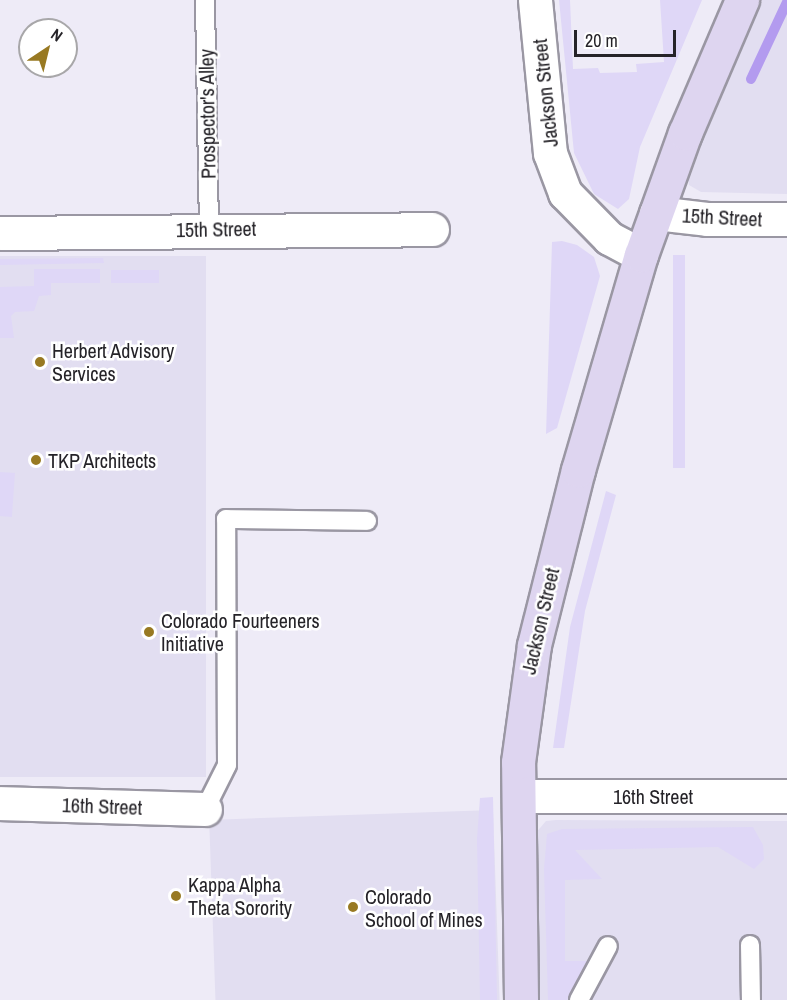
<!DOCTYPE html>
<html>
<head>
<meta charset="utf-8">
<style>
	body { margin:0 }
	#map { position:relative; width:787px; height:1000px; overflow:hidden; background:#eeebf7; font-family:"Archivo Narrow",sans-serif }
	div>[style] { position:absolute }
	.built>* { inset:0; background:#e2def1; transform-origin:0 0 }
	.green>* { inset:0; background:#dfd7f7; transform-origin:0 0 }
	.stream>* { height:10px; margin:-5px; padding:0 5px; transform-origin:5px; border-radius:5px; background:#b39bef }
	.roads { filter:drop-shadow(2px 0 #9a97a3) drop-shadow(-2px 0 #9a97a3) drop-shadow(0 2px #9a97a3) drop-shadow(0 -2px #9a97a3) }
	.lane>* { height:18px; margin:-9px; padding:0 9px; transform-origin:9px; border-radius:9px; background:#fff }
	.street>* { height:33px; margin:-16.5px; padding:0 16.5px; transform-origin:16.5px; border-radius:16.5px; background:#fff }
	.secondary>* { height:33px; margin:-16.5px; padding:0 16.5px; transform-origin:16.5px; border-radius:16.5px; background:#ded5f0 }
	.dots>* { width:16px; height:16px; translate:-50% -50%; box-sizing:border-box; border:3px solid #fff; border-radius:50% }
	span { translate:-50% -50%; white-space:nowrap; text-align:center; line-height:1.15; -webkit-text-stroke:5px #fff; paint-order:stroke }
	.street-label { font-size:20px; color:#252328 }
	.poi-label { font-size:20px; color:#252328 }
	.left { translate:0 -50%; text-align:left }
	.north { position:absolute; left:18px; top:18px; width:60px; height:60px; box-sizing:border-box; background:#fff; border:2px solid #a8a7a9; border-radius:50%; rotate:35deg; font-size:16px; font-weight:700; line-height:24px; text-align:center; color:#252328 }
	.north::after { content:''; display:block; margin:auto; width:21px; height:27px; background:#987922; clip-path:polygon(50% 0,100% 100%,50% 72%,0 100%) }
	.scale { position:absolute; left:574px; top:30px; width:102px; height:27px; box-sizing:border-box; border:3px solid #252328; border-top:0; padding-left:8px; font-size:18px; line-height:21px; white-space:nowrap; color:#252328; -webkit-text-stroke:4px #fff; paint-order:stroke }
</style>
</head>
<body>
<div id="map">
	<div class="built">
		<div style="clip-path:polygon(759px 0,787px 0,787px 194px,701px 192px,689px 185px,687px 167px,733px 50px)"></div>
		<div style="left:206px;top:256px;width:521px;height:206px;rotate:90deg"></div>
		<div style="left:493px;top:810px;width:190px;height:284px;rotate:88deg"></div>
		<div style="clip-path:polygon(556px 820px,787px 821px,787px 1000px,536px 1000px,534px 835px,546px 821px)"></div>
	</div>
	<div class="green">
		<div style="clip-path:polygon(559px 0,570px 0,573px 69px,598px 68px,600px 73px,637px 72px,636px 64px,664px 62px,660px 0,702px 0,640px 147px,629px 199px,618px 209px,594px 194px,574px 153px)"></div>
		<div style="clip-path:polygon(562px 241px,577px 245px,594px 257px,600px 276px,557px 428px,546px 434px,552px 242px)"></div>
		<div style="left:673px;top:255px;width:12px;height:213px"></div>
		<div style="clip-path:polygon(103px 258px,104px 263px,0 265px,0 259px)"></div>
		<div style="clip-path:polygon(34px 269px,100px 269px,100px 283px,51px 283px,51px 295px,39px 296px,34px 311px,15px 312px,11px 316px,14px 338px,0 338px,0 287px,34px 286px)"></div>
		<div style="left:111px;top:270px;width:48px;height:13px"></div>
		<div style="left:0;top:472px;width:15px;height:44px;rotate:4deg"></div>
		<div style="clip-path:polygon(606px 491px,616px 495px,585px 611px,564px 748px,553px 748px,570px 627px)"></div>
		<div style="clip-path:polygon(493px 797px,497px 1000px,480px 1000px,477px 839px,480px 798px)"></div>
		<div style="clip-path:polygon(753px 827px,763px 845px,764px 859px,754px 869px,718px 847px,575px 850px,602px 879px,565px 880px,565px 961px,590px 961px,567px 1000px,548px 1000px,544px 869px,547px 834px,562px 829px)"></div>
	</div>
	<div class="stream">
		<div style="left:751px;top:79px;width:85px;rotate:-64.9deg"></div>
	</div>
	<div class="roads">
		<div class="lane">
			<div style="left:205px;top:0;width:229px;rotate:89deg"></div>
			<div style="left:205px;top:809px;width:49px;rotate:-63.4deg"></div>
			<div style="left:227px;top:765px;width:246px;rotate:-90.2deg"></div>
			<div style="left:226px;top:519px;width:141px;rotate:0.8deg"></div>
			<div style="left:750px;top:945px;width:55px;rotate:89deg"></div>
			<div style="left:579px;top:1000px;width:61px;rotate:-61.8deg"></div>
		</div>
		<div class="street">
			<div style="left:535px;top:0;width:154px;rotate:84.4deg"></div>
			<div style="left:550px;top:153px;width:43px;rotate:69.4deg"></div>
			<div style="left:565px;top:193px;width:63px;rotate:45.6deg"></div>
			<div style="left:609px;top:238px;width:36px;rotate:28deg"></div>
			<div style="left:656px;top:213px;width:51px;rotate:6.7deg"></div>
			<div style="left:707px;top:219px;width:80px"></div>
			<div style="left:0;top:233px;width:432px;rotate:-0.5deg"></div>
			<div style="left:519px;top:796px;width:268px"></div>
			<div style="left:0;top:803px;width:205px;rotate:1.7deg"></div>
		</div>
		<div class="secondary">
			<div style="left:521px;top:1000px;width:238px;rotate:-90.7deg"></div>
			<div style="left:518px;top:762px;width:118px;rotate:-82.2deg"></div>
			<div style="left:534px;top:645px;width:180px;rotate:-75.9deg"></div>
			<div style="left:578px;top:470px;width:224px;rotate:-73.7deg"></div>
			<div style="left:641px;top:255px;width:130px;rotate:-70.2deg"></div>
			<div style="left:685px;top:133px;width:145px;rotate:-66.8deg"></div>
		</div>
	</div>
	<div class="dots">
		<div style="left:40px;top:362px;background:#987922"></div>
		<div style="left:36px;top:460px;background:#987922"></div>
		<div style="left:149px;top:632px;background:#987922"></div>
		<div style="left:176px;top:896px;background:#987922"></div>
		<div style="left:353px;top:907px;background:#987922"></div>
	</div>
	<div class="street-label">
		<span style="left:545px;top:93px;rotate:-96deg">Jackson Street</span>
		<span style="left:207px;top:114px;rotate:-91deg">Prospector's Alley</span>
		<span style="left:722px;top:217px;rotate:3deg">15th Street</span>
		<span style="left:216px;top:229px;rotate:-1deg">15th Street</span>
		<span style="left:540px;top:621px;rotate:-77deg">Jackson Street</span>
		<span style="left:653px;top:796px">16th Street</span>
		<span style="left:102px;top:806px;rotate:2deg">16th Street</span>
	</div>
	<div class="poi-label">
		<span class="left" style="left:52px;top:362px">Herbert Advisory<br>Services</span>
		<span class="left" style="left:48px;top:460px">TKP Architects</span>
		<span class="left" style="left:161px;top:632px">Colorado Fourteeners<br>Initiative</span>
		<span class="left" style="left:188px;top:896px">Kappa Alpha<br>Theta Sorority</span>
		<span class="left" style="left:365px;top:908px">Colorado<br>School of Mines</span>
	</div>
	<div class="north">N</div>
	<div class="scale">20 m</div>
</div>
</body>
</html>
